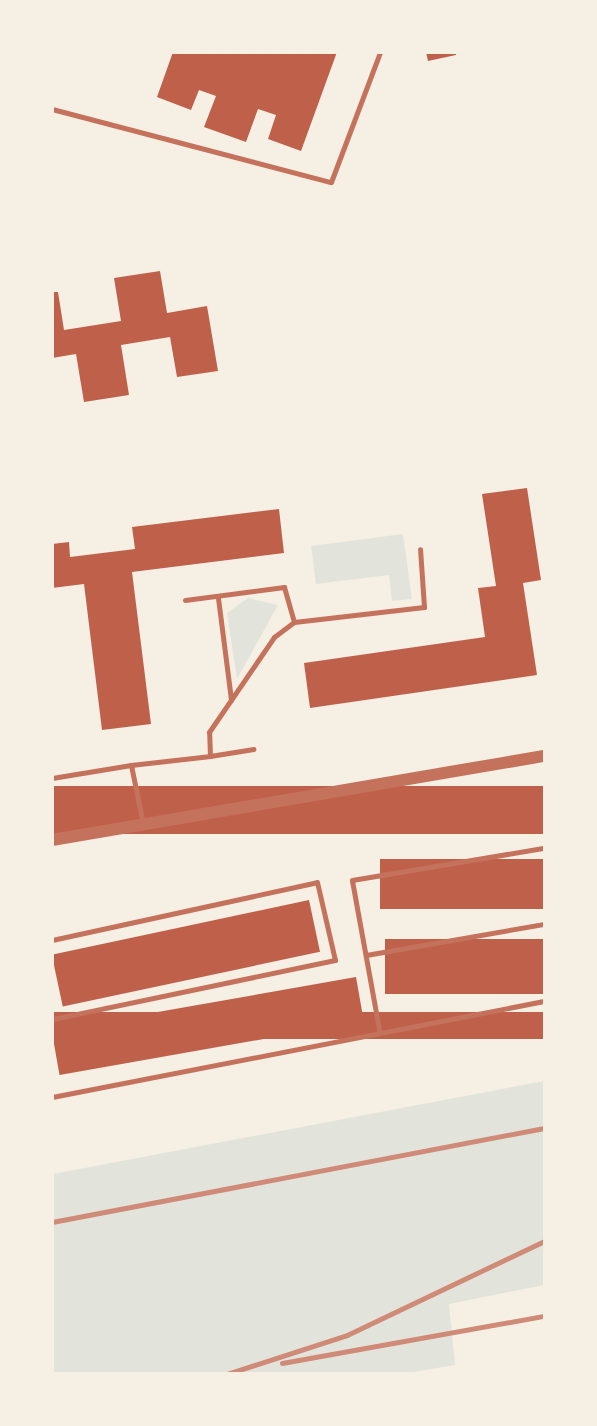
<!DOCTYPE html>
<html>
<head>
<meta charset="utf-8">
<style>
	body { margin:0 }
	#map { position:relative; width:597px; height:1426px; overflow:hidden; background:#f6efe4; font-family:"Golos Text",sans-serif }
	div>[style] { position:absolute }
	.green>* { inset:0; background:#e2e4dc }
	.building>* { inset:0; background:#bf614a; transform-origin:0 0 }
	.service>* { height:5px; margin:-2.5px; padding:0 2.5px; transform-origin:2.5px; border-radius:2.5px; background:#c5725c }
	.tertiary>* { height:12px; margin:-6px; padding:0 6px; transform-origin:6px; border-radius:6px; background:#c5725c }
	.rail>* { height:5px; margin:-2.5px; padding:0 2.5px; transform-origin:2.5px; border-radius:2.5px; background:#cf8b77 }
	span { translate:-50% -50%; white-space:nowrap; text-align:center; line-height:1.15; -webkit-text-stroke:6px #f6efe4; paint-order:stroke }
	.frame { position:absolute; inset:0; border:54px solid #f6efe4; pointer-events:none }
</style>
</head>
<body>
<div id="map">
	<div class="green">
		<div style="clip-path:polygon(403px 534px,412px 599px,392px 601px,389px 575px,316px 584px,311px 546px)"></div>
		<div style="clip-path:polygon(248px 598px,278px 605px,237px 679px,227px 613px)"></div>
		<div style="clip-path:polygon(544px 1081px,544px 1285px,449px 1304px,455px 1365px,401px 1374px,53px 1373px,53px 1174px)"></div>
	</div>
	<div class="building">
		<div style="clip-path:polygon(173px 52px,337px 52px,301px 151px,268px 139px,276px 115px,258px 109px,246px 142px,204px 127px,216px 96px,199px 90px,191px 110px,157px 97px)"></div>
		<div style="clip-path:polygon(426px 52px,456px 52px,456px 55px,428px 61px)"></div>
		<div style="clip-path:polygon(160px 271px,167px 313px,207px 306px,218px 371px,177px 377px,170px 337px,121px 345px,129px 395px,84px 402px,76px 354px,52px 358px,52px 292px,58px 292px,64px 330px,121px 321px,114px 278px)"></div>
		<div style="clip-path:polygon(527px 488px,541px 580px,523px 583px,537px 675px,310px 708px,304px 663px,485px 637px,478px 588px,496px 586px,482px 494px)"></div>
		<div style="clip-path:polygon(279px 509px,284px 553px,132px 572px,151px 724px,102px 730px,84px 584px,52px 588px,52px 544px,69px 542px,70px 557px,135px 549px,132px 527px)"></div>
		<div style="left:544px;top:786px;width:48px;height:500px;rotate:90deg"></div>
		<div style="left:544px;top:859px;width:50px;height:164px;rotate:90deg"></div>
		<div style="left:309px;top:900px;width:53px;height:263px;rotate:78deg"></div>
		<div style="left:544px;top:939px;width:55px;height:159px;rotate:90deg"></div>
		<div style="left:356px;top:977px;width:45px;height:309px;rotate:80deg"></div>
		<div style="left:544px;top:1012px;width:27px;height:502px;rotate:90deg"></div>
	</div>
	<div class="service">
		<div style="left:52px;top:109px;width:288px;rotate:14.7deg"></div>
		<div style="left:331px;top:182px;width:139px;rotate:-69.3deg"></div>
		<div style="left:218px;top:598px;width:103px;rotate:82.7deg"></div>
		<div style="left:185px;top:600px;width:100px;rotate:-7.5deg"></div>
		<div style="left:284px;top:587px;width:36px;rotate:74deg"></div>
		<div style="left:210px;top:756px;width:44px;rotate:-9.2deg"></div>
		<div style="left:52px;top:778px;width:80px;rotate:-9.3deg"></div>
		<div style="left:143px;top:824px;width:60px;rotate:-101.5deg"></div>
		<div style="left:131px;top:765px;width:80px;rotate:-6.5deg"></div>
		<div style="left:210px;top:756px;width:24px;rotate:-92deg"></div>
		<div style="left:209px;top:732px;width:115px;rotate:-55.6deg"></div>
		<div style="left:274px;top:637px;width:25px;rotate:-37deg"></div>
		<div style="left:294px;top:622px;width:131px;rotate:-6.6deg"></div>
		<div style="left:424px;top:607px;width:58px;rotate:-93.9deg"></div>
		<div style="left:52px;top:940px;width:271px;rotate:-12.3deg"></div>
		<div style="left:317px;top:882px;width:80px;rotate:77deg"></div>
		<div style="left:335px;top:960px;width:289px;rotate:168.2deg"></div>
		<div style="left:366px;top:955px;width:181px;rotate:-9.9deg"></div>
		<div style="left:379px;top:1029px;width:151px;rotate:-100.3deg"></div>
		<div style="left:352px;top:880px;width:195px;rotate:-9.5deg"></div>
		<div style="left:52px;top:1097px;width:501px;rotate:-11.04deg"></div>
	</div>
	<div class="tertiary">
		<div style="left:52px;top:840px;width:499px;rotate:-9.7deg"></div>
	</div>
	<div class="rail">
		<div style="left:52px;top:1222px;width:501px;rotate:-10.82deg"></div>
		<div style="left:282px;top:1363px;width:266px;rotate:-10.2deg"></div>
		<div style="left:227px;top:1374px;width:126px;rotate:-18deg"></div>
		<div style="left:347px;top:1335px;width:218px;rotate:-25.5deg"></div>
	</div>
	<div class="frame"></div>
</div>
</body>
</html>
